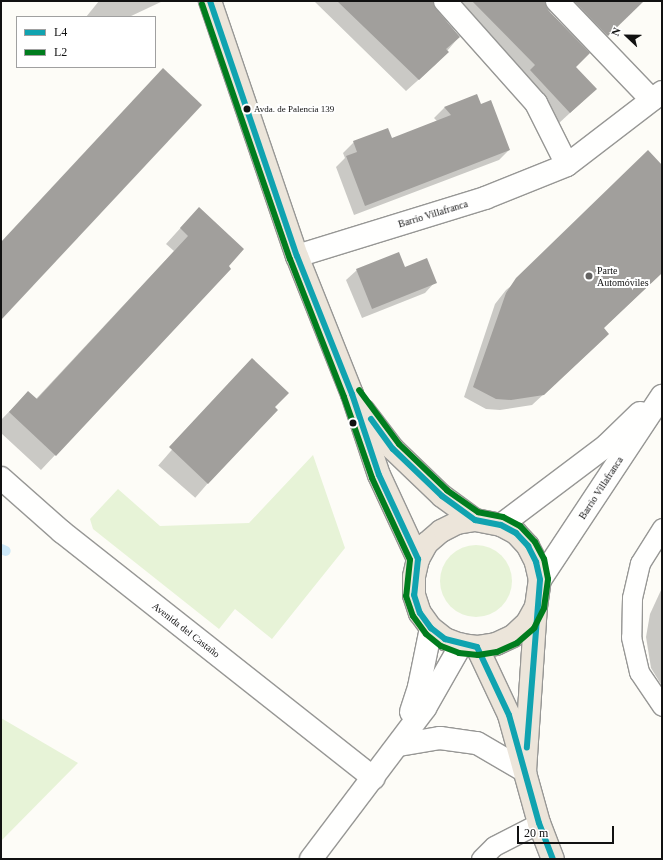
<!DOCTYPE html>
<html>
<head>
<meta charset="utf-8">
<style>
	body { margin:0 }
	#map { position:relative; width:663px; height:860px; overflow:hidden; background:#fdfcf7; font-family:"Times New Roman",serif }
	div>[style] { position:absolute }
	.green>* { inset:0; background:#e7f3d7 }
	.round { border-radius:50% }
	.shadow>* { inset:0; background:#0003; transform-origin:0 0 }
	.stream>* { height:10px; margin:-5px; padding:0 5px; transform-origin:5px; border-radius:5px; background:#cde8f7 }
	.building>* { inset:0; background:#a19f9c }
	.roads { filter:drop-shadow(1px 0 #979795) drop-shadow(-1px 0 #979795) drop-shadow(0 1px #979795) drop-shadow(0 -1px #979795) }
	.service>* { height:19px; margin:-9.5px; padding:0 9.5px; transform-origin:9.5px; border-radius:9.5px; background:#fffffe }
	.minor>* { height:22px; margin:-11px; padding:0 11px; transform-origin:11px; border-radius:11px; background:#fffffe }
	.tertiary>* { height:22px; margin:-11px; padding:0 11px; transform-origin:11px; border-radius:11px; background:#fffffe }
	.trunk>* { height:22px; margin:-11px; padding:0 11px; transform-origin:11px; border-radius:11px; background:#ece5da }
	.bus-1>* { height:6px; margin:-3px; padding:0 3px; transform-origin:3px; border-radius:3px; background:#10a3b0 }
	.bus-2>* { height:6px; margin:-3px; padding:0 3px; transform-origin:3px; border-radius:3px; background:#007d1e }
	.dots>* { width:11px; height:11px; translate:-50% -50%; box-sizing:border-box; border:2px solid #fff; border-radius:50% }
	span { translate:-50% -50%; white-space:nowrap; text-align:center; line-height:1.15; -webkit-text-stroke:4px #fff; paint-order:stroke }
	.bus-label { font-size:9px; color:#111 }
	.left { translate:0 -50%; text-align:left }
	.street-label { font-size:10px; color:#111 }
	.poi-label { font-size:10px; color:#111 }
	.frame { position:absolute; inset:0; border:2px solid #111; pointer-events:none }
	.legend { position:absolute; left:16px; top:16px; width:140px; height:52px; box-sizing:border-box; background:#fff; border:1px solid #a0a0a0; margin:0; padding:5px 7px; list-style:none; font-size:12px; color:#111 }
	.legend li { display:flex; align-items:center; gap:8px; height:20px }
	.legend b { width:20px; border:1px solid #a0a0a0 }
	.north { position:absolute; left:607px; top:16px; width:40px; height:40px; -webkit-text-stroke:3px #fff; paint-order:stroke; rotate:292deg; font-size:11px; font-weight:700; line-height:16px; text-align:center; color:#111 }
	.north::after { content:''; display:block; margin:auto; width:14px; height:18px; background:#111; clip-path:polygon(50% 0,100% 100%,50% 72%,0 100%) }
	.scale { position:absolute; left:517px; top:826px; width:97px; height:18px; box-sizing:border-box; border:2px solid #111; border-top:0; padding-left:5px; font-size:12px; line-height:14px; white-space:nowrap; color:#111; -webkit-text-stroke:3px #fff; paint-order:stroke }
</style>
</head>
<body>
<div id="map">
	<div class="green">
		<div style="clip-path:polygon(313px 455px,345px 548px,272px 639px,235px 609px,219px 629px,93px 529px,90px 519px,118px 489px,160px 526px,249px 523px)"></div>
		<div class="round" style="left:440px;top:545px;width:72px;height:72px"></div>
		<div style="clip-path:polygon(1px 718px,78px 763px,1px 841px)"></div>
	</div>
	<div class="shadow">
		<div style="clip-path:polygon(99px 1px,163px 1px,129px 17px,86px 17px)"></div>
		<div style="clip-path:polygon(314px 1px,433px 1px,432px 4px,459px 37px,436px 64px,406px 91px)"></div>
		<div style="clip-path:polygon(444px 1px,545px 1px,574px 67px,583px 101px,558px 124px)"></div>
		<div style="clip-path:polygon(545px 1px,632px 1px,625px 18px,596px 47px,554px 4px)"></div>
		<div style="clip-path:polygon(477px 95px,480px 105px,509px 150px,499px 160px,354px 215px,336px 167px,345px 158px,343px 153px,354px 142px,391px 140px,437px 121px,434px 118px,444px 108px)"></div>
		<div style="clip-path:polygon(662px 167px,662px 273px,602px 329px,598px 344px,532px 405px,500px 410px,486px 409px,464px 397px,495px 304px,506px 290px)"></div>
		<div style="clip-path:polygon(185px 223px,230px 269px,41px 470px,1px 433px,1px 420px,28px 392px,36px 399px,174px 251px,166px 244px)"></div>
		<div style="clip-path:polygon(405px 268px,435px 282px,425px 293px,362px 318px,346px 280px,357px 270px)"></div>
		<div style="left:237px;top:375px;width:49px;height:120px;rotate:41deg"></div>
		<div style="clip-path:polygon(662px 588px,662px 686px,651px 668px,646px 637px,650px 614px)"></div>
	</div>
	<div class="stream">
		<div style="left:1px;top:549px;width:5px;rotate:22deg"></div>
	</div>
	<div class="building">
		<div style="clip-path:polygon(337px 1px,433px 1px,436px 9px,460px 37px,446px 49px,449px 52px,419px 80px)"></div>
		<div style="clip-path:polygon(472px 1px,545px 1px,548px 10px,590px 53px,576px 67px,597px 89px,570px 113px,530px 70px,535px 65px)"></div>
		<div style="clip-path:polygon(574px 1px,644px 1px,608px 36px)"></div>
		<div style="clip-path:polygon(163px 68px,202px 105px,1px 320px,1px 242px)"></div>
		<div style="clip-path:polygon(477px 94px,481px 104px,491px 100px,510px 150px,365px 206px,346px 156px,357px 152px,353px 141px,388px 128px,392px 138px,451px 115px,444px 107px)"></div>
		<div style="clip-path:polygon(648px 150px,662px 165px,662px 273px,604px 328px,609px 334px,544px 395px,511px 400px,496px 399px,473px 387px,506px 293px,516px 278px)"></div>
		<div style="clip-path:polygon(199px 207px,244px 249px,229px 266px,231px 269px,56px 456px,9px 412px,28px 391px,37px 399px,188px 236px,180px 228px)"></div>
		<div style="clip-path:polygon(399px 252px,405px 267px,427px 258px,437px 283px,372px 309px,356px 269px)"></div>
		<div style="clip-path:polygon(252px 358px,289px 393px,275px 407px,278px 410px,208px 484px,169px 447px)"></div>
	</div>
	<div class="roads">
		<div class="service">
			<div style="left:662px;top:528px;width:41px;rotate:122.2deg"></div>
			<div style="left:640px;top:563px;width:36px;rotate:103deg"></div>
			<div style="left:632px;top:598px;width:39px;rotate:91deg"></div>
			<div style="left:631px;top:637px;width:36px;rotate:77deg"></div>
			<div style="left:639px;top:672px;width:41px;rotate:55.9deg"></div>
			<div style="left:481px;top:859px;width:18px;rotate:-45deg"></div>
			<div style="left:494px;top:846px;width:51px;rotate:-27.1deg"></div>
		</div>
		<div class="minor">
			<div style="left:445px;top:1px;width:137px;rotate:48.3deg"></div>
			<div style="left:536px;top:103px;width:69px;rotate:63.4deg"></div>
			<div style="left:557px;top:1px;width:137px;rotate:46.2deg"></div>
			<div style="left:297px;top:256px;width:197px;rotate:-17.1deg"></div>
			<div style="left:485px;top:198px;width:88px;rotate:-21.9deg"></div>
			<div style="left:567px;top:165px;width:120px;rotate:-37.5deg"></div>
			<div style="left:1px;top:478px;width:81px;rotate:41.5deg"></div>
			<div style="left:62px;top:532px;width:397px;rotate:38.3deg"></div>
			<div style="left:411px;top:712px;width:26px;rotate:-72deg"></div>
			<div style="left:419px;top:687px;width:60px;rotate:-78.5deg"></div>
			<div style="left:399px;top:745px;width:42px;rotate:-9.7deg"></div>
			<div style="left:440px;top:738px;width:37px;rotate:8deg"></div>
			<div style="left:477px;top:743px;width:56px;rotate:30.3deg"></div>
			<div style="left:311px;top:859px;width:189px;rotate:-52.9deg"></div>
			<div style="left:425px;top:708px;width:73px;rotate:-60.3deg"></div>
		</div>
		<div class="tertiary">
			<div style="left:501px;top:525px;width:133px;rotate:-37deg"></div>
			<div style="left:607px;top:445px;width:46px;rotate:-44.1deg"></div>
			<div style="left:540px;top:580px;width:221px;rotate:-56.5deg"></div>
		</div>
		<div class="trunk">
			<div style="left:210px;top:1px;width:269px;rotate:71.2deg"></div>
			<div style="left:297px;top:256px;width:149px;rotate:68.3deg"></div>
			<div style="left:352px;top:394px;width:85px;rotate:71.6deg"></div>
			<div style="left:379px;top:475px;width:93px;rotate:65.1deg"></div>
			<div style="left:364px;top:411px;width:48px;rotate:52.7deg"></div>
			<div style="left:393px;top:449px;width:68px;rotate:43.8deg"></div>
			<div style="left:442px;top:496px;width:41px;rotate:36deg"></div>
			<div style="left:477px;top:647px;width:75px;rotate:64.8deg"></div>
			<div style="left:509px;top:715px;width:112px;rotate:74.5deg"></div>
			<div style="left:539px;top:823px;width:39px;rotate:69deg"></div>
			<div style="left:525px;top:771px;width:164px;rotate:-86.2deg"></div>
			<div style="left:536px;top:607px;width:27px;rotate:-82deg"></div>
			<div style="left:540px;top:580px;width:18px;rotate:-103deg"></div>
			<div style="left:536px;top:562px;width:18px;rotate:-117deg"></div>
			<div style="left:528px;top:546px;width:18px;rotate:-133deg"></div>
			<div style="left:516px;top:533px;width:17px;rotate:-152deg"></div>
			<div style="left:501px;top:525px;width:26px;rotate:-169deg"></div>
			<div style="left:475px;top:520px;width:18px;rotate:171deg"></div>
			<div style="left:457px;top:523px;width:18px;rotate:153deg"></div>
			<div style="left:441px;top:531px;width:18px;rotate:139deg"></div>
			<div style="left:427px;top:543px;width:18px;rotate:119deg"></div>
			<div style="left:418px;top:559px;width:18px;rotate:103deg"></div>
			<div style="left:414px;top:577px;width:18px;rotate:90deg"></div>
			<div style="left:414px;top:595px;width:19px;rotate:72deg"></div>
			<div style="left:420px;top:613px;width:19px;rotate:54deg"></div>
			<div style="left:431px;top:628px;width:18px;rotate:38deg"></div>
			<div style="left:445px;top:639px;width:17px;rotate:21deg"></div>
			<div style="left:461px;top:645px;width:16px;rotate:7deg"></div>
			<div style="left:477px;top:647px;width:19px;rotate:-9deg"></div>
			<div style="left:496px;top:644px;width:19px;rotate:-25deg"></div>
			<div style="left:513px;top:636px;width:19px;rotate:-43deg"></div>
			<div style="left:527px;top:623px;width:18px;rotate:-61deg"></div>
		</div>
	</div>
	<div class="bus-1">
		<div style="left:210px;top:1px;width:269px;rotate:71.2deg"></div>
		<div style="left:297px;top:256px;width:149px;rotate:68.3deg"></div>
		<div style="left:352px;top:394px;width:85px;rotate:71.6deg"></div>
		<div style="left:379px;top:475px;width:93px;rotate:65.1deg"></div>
		<div style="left:418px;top:559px;width:36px;rotate:96deg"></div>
		<div style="left:414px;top:595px;width:19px;rotate:72deg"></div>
		<div style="left:420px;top:613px;width:19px;rotate:54deg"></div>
		<div style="left:431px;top:628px;width:18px;rotate:38deg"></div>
		<div style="left:445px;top:639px;width:33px;rotate:14deg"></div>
		<div style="left:477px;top:647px;width:75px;rotate:64.8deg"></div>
		<div style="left:509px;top:715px;width:112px;rotate:74.5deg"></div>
		<div style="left:539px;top:823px;width:39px;rotate:69deg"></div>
		<div style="left:371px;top:419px;width:37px;rotate:54deg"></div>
		<div style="left:393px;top:449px;width:68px;rotate:43.8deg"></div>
		<div style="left:442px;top:496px;width:41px;rotate:36deg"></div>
		<div style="left:475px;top:520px;width:26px;rotate:11deg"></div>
		<div style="left:501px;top:525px;width:17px;rotate:28deg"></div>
		<div style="left:516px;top:533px;width:18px;rotate:47deg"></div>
		<div style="left:528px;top:546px;width:18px;rotate:63deg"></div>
		<div style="left:536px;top:562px;width:18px;rotate:77deg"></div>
		<div style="left:540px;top:580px;width:168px;rotate:94.5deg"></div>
	</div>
	<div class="bus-2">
		<div style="left:202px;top:4px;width:270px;rotate:71deg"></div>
		<div style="left:290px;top:259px;width:148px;rotate:68.6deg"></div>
		<div style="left:344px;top:397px;width:86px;rotate:70.9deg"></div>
		<div style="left:372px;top:478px;width:90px;rotate:65.1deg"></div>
		<div style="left:410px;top:560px;width:36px;rotate:96deg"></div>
		<div style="left:406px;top:596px;width:21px;rotate:71deg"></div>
		<div style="left:413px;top:616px;width:22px;rotate:54deg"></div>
		<div style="left:426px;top:634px;width:19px;rotate:39deg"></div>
		<div style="left:441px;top:646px;width:19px;rotate:21deg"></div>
		<div style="left:459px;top:653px;width:19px;rotate:6deg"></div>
		<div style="left:478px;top:655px;width:19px;rotate:-9deg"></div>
		<div style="left:497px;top:652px;width:22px;rotate:-24deg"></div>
		<div style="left:517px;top:643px;width:23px;rotate:-41deg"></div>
		<div style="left:534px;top:628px;width:22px;rotate:-63deg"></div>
		<div style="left:544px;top:608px;width:29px;rotate:-82deg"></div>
		<div style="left:548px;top:579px;width:20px;rotate:-101deg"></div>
		<div style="left:544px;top:559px;width:19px;rotate:-118deg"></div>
		<div style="left:535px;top:542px;width:22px;rotate:-133deg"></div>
		<div style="left:520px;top:526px;width:19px;rotate:-152deg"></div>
		<div style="left:503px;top:517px;width:25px;rotate:-169deg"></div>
		<div style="left:478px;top:512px;width:38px;rotate:-145deg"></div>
		<div style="left:447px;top:490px;width:66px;rotate:-136.2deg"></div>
		<div style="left:399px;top:444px;width:67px;rotate:-126.5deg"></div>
	</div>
	<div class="dots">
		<div style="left:247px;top:109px;background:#111"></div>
		<div style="left:589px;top:276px;background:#646362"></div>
		<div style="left:353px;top:423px;background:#111"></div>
	</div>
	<div class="bus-label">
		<span class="left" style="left:254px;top:109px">Avda. de Palencia 139</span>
	</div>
	<div class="street-label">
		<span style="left:433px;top:214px;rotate:-17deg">Barrio Villafranca</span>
		<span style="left:601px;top:488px;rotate:-57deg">Barrio Villafranca</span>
		<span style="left:186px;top:630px;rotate:38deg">Avenida del Castaño</span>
	</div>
	<div class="poi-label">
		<span class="left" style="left:597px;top:276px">Parte<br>Automóviles</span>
	</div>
	<div class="frame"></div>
	<ul class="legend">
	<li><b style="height:5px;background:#10a3b0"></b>L4</li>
	<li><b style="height:5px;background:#007d1e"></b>L2</li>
	</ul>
	<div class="north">N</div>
	<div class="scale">20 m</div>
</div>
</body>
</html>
